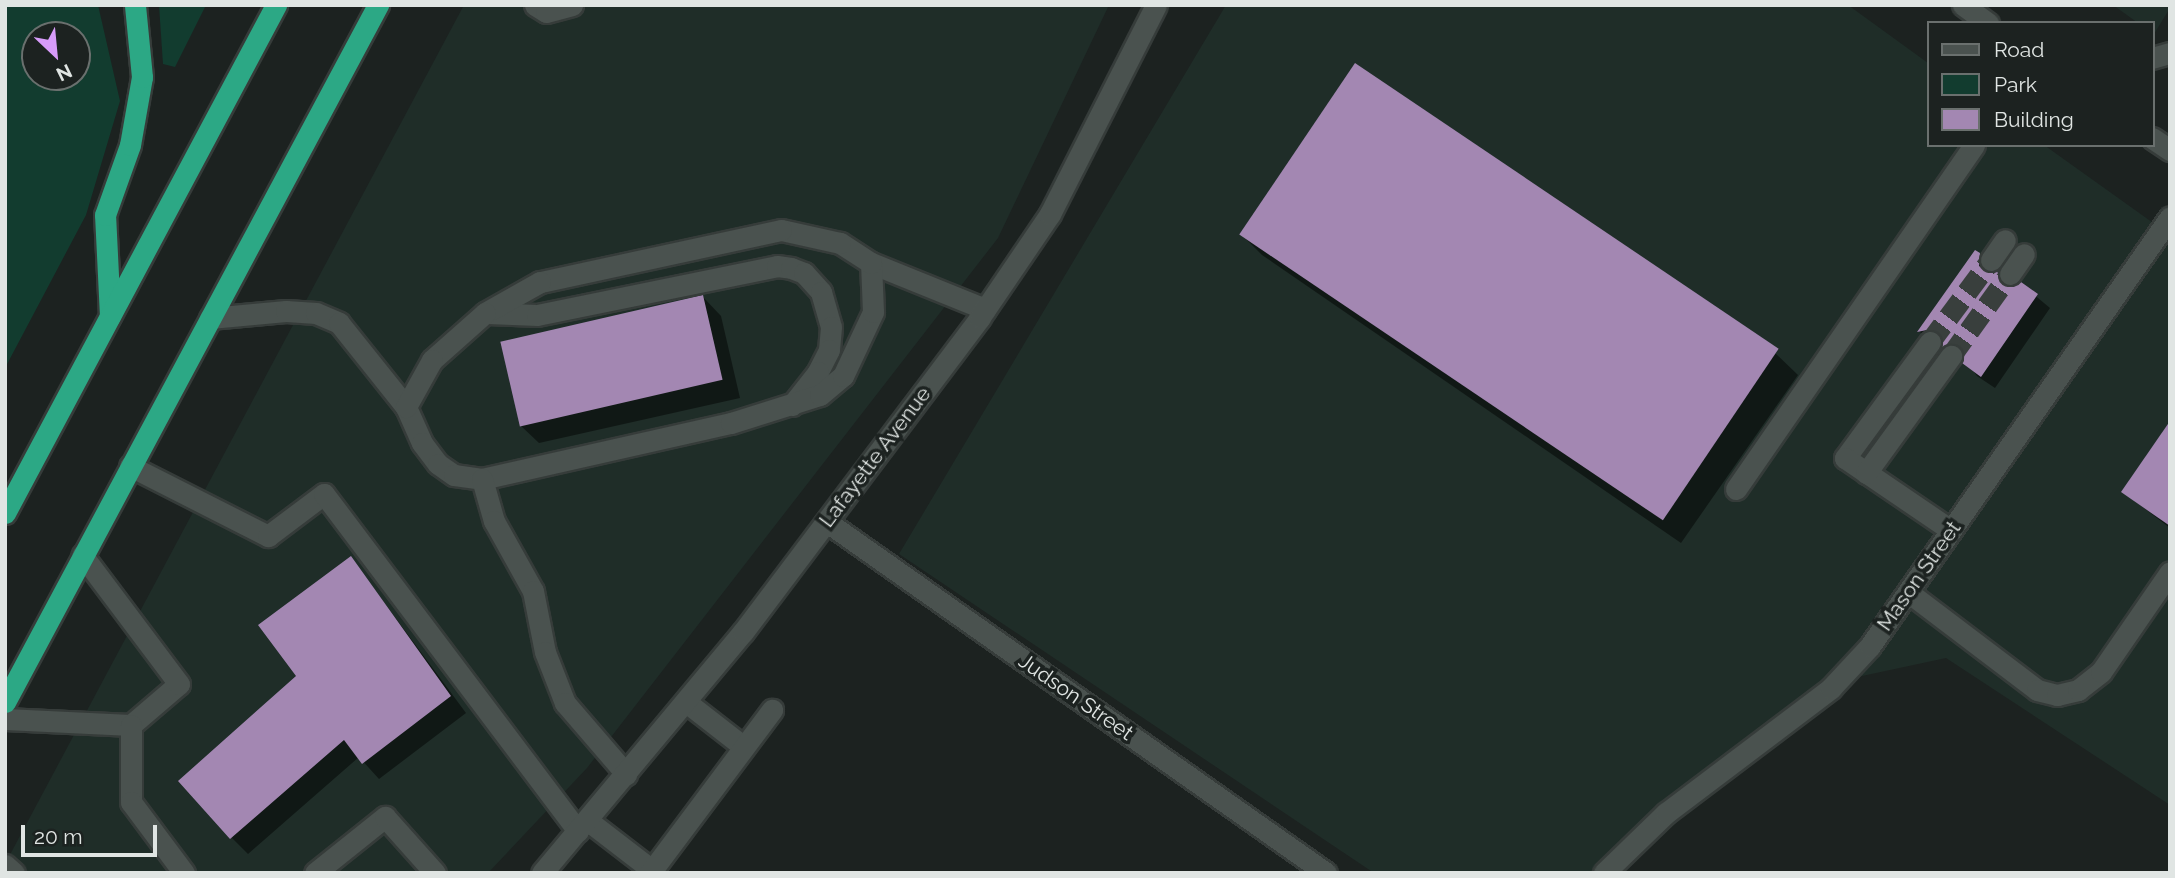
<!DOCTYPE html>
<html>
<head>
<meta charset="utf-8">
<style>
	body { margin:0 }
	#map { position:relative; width:2175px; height:878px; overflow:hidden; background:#1c2220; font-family:Raleway,sans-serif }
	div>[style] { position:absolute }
	.built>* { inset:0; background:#1f2d28 }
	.green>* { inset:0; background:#123c2f }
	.shadow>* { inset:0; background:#0007 }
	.building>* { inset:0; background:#a387b2; transform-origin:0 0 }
	.minor-tunnel>* { height:21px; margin-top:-10.5px; transform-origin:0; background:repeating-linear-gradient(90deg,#393f3d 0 21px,transparent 0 31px) }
	.roads { filter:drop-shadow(2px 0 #363c3a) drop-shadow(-2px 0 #363c3a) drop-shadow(0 2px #363c3a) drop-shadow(0 -2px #363c3a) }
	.minor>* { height:21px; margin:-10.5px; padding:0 10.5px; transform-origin:10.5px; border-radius:10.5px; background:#4a524f }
	.highway>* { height:21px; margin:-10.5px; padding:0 10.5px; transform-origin:10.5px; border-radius:10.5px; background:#2ca885 }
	span { translate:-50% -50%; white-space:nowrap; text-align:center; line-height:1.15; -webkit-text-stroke:7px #1c2220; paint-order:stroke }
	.street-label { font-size:21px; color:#e0e5e3 }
	.frame { position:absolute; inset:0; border:7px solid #e0e5e3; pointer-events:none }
	.legend { position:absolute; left:1927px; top:21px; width:228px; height:126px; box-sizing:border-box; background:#1c2220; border:2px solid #6a706e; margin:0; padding:9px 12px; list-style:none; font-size:21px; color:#e0e5e3 }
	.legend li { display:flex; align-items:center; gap:14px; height:35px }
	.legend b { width:35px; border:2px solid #6a706e }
	.north { position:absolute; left:21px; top:21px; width:70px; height:70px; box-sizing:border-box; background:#1c2220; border:2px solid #6a706e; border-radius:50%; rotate:154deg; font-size:19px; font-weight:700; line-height:28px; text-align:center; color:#e0e5e3 }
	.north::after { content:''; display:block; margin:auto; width:24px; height:32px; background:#d79bf9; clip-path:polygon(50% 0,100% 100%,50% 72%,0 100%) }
	.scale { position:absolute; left:21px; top:825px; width:136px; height:32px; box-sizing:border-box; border:4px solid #e0e5e3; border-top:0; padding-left:9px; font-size:21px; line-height:24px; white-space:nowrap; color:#e0e5e3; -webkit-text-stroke:5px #1c2220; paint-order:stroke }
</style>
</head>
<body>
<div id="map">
	<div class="built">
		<div style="clip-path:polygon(464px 5px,1109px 5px,998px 238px,587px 768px,488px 873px,5px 873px,5px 864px)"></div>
		<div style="clip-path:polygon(1226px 5px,1848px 5px,1928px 63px,1928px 145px,2044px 145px,2170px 235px,2170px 805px,1946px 658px,1820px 685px,1608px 873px,1374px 873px,899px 554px)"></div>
		<div style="clip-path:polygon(2113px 5px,2170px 5px,2170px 8px,2154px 34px,2152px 23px,2138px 23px)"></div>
	</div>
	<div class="green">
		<div style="clip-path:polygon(evenodd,5px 5px,98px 5px,120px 101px,86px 215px,5px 368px,5px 5px,35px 35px,77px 35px,77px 77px,35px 77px,35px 35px)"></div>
		<div style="clip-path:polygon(159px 5px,206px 5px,175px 67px,163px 64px)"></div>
	</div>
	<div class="shadow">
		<div style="clip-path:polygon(1240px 233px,1775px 353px,1798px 375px,1681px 543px,1262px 255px)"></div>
		<div style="clip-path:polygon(1975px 252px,1992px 268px,1992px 274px,2009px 286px,2020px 283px,2050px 308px,1995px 388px,1977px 376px,1964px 358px,1956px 359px,1943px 342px,1932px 345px,1920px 332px)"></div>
		<div style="clip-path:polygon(703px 297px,721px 316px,740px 398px,539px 443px,520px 425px)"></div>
		<div style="clip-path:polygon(2170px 424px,2170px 528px,2123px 492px)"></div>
		<div style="clip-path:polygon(351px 558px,466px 713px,379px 779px,359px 757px,248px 854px,232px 838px)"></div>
	</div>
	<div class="building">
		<div style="left:1355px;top:63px;width:511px;height:207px;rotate:34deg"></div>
		<div style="clip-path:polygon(1975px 250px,1980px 253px,1979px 266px,1989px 273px,1997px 271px,2003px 285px,2021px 282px,2038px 294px,1981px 377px,1962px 363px,1963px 351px,1958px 345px,1942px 347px,1942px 336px,1932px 329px,1917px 332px)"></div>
		<div style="left:703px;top:295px;width:87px;height:208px;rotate:77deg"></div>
		<div style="clip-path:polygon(2170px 421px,2170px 526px,2121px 492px)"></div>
		<div style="clip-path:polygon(351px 556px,451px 696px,362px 764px,344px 740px,230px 839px,178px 781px,296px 676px,258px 625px)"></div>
	</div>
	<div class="minor-tunnel">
		<div style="left:1930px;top:342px;width:102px;rotate:-53.4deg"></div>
		<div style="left:1951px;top:356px;width:101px;rotate:-54.3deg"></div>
	</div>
	<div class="roads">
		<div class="minor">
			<div style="left:535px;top:5px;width:13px;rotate:32deg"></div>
			<div style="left:546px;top:12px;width:27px;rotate:-15deg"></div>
			<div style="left:1963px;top:5px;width:31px;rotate:36deg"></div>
			<div style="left:2152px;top:58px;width:19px;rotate:-16deg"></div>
			<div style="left:2152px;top:138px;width:22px;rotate:34deg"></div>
			<div style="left:1991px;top:260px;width:24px;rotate:-55deg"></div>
			<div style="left:871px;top:263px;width:123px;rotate:22deg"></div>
			<div style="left:2010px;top:274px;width:24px;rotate:-55deg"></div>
			<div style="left:487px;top:313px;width:50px;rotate:2.3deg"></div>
			<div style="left:537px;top:315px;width:245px;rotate:-11.5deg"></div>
			<div style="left:777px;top:266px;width:14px;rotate:8deg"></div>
			<div style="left:791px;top:268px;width:14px;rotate:21deg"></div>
			<div style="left:804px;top:273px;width:25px;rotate:48deg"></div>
			<div style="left:821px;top:292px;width:36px;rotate:74deg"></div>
			<div style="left:831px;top:327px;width:23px;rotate:95deg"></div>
			<div style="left:829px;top:350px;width:25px;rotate:117deg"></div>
			<div style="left:818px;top:372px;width:42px;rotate:128.2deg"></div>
			<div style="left:210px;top:318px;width:76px;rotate:-5.3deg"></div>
			<div style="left:286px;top:311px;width:30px;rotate:4deg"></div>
			<div style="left:316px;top:313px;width:25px;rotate:23deg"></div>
			<div style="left:339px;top:323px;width:107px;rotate:51.4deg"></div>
			<div style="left:406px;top:407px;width:39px;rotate:66deg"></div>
			<div style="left:422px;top:443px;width:26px;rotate:53deg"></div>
			<div style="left:438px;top:464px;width:19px;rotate:35deg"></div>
			<div style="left:454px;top:475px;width:28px;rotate:8deg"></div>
			<div style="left:482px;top:479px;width:255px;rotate:-12.7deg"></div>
			<div style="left:731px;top:423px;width:93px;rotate:-17.5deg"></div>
			<div style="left:820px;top:395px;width:30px;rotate:-40deg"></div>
			<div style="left:843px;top:376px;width:71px;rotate:-64.9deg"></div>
			<div style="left:873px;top:312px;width:49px;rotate:-92.3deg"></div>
			<div style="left:871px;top:263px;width:37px;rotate:-147deg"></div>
			<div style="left:840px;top:243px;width:60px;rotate:-167.6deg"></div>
			<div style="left:781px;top:230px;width:247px;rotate:167.8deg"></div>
			<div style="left:540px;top:282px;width:63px;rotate:150.6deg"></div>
			<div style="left:485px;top:313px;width:71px;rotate:138.4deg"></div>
			<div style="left:432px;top:360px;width:54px;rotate:119deg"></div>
			<div style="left:1930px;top:342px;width:144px;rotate:126.2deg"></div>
			<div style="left:1845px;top:458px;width:128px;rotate:34.2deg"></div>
			<div style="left:130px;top:466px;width:155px;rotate:26.9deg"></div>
			<div style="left:268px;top:536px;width:70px;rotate:-36.9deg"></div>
			<div style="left:324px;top:494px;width:422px;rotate:53deg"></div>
			<div style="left:1866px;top:473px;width:145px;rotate:-54deg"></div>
			<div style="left:482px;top:479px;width:44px;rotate:74.1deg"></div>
			<div style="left:494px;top:521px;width:80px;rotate:60.9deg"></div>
			<div style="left:533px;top:591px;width:62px;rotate:78.9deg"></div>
			<div style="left:545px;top:652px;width:55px;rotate:68.6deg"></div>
			<div style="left:565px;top:703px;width:94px;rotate:49.3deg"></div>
			<div style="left:1736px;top:489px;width:418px;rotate:-55.3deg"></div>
			<div style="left:827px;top:522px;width:610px;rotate:35.12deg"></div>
			<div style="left:1908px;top:592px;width:162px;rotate:37.2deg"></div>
			<div style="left:2037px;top:690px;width:21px;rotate:14deg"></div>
			<div style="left:2057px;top:695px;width:22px;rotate:-13deg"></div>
			<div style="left:2078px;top:690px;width:29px;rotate:-38deg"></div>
			<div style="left:2101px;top:672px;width:121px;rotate:-55.4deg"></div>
			<div style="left:686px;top:702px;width:73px;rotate:37.8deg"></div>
			<div style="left:5px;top:719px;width:126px;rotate:2.7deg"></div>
			<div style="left:131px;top:725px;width:63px;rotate:-40.5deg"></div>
			<div style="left:179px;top:684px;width:161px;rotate:-126.9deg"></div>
			<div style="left:131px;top:725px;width:77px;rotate:90deg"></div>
			<div style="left:131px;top:802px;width:89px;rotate:53.3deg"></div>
			<div style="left:587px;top:820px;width:82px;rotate:37.6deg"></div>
			<div style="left:5px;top:865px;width:12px;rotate:42deg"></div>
			<div style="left:315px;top:873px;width:90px;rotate:-38.7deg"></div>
			<div style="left:385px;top:817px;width:75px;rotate:48.2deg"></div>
			<div style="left:542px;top:873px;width:314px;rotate:-50.2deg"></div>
			<div style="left:743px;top:632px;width:394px;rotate:-53deg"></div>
			<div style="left:980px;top:317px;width:125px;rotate:-55.8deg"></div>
			<div style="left:1050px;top:214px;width:234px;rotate:-63.1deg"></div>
			<div style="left:650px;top:873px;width:204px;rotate:-53.2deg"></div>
			<div style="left:1604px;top:873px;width:86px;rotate:-44.1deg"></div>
			<div style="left:1666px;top:813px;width:207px;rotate:-37.1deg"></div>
			<div style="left:1831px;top:688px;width:57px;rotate:-47.1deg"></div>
			<div style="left:1870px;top:646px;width:523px;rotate:-55.03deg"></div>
		</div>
		<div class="highway">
			<div style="left:110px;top:316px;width:101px;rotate:-92.8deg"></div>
			<div style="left:105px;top:215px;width:74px;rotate:-70.3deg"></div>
			<div style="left:130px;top:145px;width:69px;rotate:-80deg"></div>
			<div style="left:142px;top:77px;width:72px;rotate:-95.6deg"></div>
			<div style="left:5px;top:513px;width:576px;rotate:-61.92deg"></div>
			<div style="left:5px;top:702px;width:791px;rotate:-61.85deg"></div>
		</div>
	</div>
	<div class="street-label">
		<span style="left:875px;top:457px;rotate:-53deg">Lafayette Avenue</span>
		<span style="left:1919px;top:576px;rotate:-55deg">Mason Street</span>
		<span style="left:1076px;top:697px;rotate:35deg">Judson Street</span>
	</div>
	<div class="frame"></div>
	<ul class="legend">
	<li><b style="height:9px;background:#4a524f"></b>Road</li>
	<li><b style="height:19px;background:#123c2f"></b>Park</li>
	<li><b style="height:19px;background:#a387b2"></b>Building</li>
	</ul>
	<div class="north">N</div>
	<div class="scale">20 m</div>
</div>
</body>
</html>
